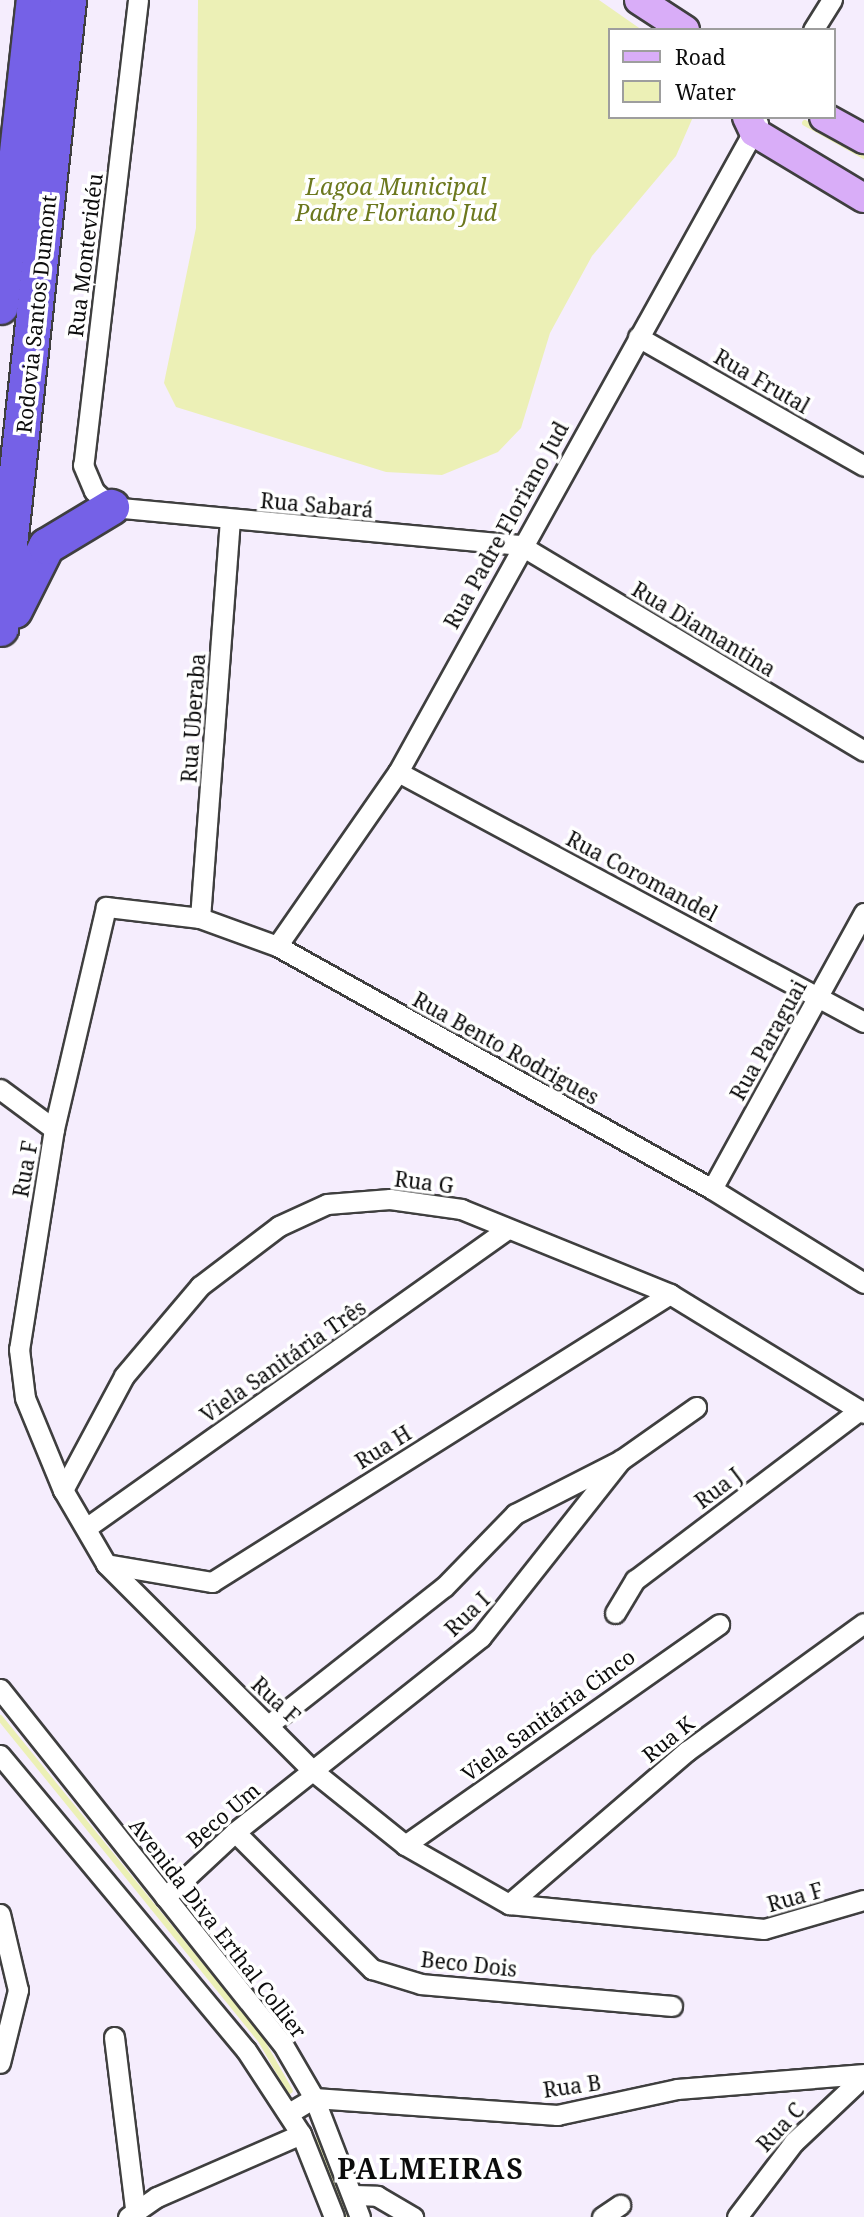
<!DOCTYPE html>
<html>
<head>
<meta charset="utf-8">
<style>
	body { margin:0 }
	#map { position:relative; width:864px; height:2217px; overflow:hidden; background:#f5edfd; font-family:"Noto Serif",serif }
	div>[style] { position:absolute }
	.water>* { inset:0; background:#ecf0b6 }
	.stream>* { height:6px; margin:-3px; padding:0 3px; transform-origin:3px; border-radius:3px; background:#ecf0b6 }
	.roads { filter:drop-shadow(2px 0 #3f3f3f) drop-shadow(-2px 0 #3f3f3f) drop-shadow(0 2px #3f3f3f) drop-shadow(0 -2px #3f3f3f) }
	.street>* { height:19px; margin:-9.5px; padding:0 9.5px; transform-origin:9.5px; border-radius:9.5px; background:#fff }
	.secondary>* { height:28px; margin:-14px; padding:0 14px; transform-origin:14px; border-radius:14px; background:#d9adf8 }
	.highway>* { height:35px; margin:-17.5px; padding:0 17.5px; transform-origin:17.5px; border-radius:17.5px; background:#7561e7 }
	span { translate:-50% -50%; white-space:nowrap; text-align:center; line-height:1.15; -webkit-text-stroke:7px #fff; paint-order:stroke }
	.street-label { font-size:21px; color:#0c0c0c }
	.water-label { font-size:23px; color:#6c781e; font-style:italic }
	.district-label { font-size:28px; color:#0c0c0c; font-weight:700; letter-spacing:2px }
	.legend { position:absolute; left:608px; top:28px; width:228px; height:91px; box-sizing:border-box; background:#fff; border:2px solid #9e9e9e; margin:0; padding:9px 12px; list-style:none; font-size:21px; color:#0c0c0c }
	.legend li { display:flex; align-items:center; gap:14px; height:35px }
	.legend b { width:35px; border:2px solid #9e9e9e }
</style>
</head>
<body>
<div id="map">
	<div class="water">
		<div style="clip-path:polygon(198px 0,599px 0,642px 30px,610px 30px,610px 117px,693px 117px,676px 156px,592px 256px,550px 333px,521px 428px,498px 452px,442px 475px,386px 472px,176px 407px,164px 383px,196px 228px)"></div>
	</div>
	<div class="stream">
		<div style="left:805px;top:123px;width:68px;rotate:29.2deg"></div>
		<div style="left:0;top:1718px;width:417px;rotate:51deg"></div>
		<div style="left:262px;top:2042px;width:56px;rotate:60.3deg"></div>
		<div style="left:318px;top:2140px;width:81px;rotate:71.3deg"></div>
	</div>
	<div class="roads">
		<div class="street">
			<div style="left:138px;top:0;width:468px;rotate:96.7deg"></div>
			<div style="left:83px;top:465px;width:28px;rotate:67deg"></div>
			<div style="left:94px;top:491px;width:23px;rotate:43deg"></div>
			<div style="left:111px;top:507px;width:411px;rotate:5.3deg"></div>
			<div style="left:520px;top:545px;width:401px;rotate:30.9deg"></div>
			<div style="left:813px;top:30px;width:36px;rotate:-58deg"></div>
			<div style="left:638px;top:337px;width:260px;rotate:29.7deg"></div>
			<div style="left:398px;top:772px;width:529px;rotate:28.21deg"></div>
			<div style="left:200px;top:918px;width:398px;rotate:-85.7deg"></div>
			<div style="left:277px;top:946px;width:212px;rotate:-55.2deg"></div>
			<div style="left:398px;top:772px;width:742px;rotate:-60.98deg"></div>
			<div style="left:0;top:1089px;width:67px;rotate:36.5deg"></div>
			<div style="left:712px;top:1189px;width:315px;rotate:-61.2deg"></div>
			<div style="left:864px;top:1283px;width:179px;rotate:-148.3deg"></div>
			<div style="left:712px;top:1189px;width:498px;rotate:-150.8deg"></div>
			<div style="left:277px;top:946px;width:82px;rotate:-160deg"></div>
			<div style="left:200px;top:918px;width:95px;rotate:-173.3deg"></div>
			<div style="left:106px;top:907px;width:228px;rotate:103.2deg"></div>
			<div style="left:54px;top:1129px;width:223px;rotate:99deg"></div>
			<div style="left:19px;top:1349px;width:49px;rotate:83deg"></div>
			<div style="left:25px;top:1398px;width:100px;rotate:67.6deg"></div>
			<div style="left:63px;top:1490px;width:86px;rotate:59.8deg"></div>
			<div style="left:106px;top:1564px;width:293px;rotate:45deg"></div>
			<div style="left:313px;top:1771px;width:118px;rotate:38.8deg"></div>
			<div style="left:405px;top:1845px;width:120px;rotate:29.6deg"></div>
			<div style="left:509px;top:1904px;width:256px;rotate:5.6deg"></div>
			<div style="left:764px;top:1929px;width:104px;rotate:-16.2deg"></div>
			<div style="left:63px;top:1490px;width:129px;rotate:-61.8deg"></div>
			<div style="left:124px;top:1376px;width:118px;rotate:-49.8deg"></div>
			<div style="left:200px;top:1286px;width:99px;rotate:-37.2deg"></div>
			<div style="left:279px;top:1226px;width:53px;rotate:-24.6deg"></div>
			<div style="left:327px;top:1204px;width:63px;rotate:-4.5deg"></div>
			<div style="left:390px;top:1199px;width:72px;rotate:8deg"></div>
			<div style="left:461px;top:1209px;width:226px;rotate:22.1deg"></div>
			<div style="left:670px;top:1294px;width:228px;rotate:31.5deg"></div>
			<div style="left:86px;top:1528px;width:515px;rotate:-35.36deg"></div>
			<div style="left:106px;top:1564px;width:108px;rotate:9.6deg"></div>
			<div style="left:212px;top:1582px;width:541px;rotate:-32.16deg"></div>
			<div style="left:615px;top:1613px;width:39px;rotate:-59deg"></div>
			<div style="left:635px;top:1580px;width:282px;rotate:-37.1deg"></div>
			<div style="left:0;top:1689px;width:453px;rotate:51.5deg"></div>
			<div style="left:282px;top:2043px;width:64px;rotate:59.8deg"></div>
			<div style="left:314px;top:2098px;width:128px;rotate:68.9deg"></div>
			<div style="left:271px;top:1723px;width:220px;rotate:-38.2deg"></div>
			<div style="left:444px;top:1587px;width:102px;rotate:-45.8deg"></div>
			<div style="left:515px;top:1514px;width:119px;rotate:-27deg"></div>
			<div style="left:621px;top:1460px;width:92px;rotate:-35.2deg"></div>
			<div style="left:0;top:1755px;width:384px;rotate:50.2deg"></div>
			<div style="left:246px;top:2050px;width:100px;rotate:56.8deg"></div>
			<div style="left:301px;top:2134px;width:89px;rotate:68.3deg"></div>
			<div style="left:235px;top:1832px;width:194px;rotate:45deg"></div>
			<div style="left:372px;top:1969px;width:51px;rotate:17deg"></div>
			<div style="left:421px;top:1984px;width:252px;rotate:5deg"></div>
			<div style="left:405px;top:1845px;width:384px;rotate:-35.1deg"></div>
			<div style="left:165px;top:1897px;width:96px;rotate:-42.9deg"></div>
			<div style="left:235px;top:1832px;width:314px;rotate:-38.4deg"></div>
			<div style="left:481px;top:1637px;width:226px;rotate:-51.7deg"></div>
			<div style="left:509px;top:1904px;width:235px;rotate:-40.7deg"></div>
			<div style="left:687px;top:1751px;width:218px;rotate:-35.9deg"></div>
			<div style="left:0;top:1914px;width:78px;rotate:76.7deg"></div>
			<div style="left:18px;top:1990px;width:75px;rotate:103.9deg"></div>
			<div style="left:114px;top:2037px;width:181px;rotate:83deg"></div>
			<div style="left:289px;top:2113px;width:29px;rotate:-31deg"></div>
			<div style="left:314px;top:2098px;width:244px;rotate:4deg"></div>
			<div style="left:557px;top:2115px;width:123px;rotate:-12.2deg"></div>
			<div style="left:677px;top:2089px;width:188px;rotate:-4.6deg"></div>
			<div style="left:354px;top:2195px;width:23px;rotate:2deg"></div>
			<div style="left:377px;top:2196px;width:42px;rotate:30.3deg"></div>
			<div style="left:128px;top:2217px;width:35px;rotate:-35deg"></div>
			<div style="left:157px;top:2197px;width:157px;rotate:-23.6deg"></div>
			<div style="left:602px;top:2217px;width:22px;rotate:-34deg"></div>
			<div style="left:737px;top:2217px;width:94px;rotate:-52.8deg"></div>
			<div style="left:794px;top:2142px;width:96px;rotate:-43.3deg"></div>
		</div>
		<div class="secondary">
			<div style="left:639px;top:0;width:55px;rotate:33.1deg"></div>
			<div style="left:747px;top:117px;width:17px;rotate:65deg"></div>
			<div style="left:754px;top:132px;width:128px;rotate:31deg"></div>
			<div style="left:824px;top:117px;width:46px;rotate:28.8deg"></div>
		</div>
		<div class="highway">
			<div style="left:0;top:306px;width:308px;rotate:-83.7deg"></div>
			<div style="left:14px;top:610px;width:72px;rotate:-63.4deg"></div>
			<div style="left:46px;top:546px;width:76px;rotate:-31deg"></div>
			<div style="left:0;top:628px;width:632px;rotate:-83.82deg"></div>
		</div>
	</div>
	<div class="street-label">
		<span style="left:85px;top:255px;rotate:-83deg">Rua Montevidéu</span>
		<span style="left:36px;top:314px;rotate:-84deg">Rodovia Santos Dumont</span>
		<span style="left:762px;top:381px;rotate:30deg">Rua Frutal</span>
		<span style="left:317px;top:505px;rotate:5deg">Rua Sabará</span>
		<span style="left:506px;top:525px;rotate:-61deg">Rua Padre Floriano Jud</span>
		<span style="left:704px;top:629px;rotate:31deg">Rua Diamantina</span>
		<span style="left:193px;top:718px;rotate:-86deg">Rua Uberaba</span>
		<span style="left:642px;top:876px;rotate:28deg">Rua Coromandel</span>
		<span style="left:768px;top:1040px;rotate:-61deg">Rua Paraguai</span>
		<span style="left:506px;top:1048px;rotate:29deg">Rua Bento Rodrigues</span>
		<span style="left:25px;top:1169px;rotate:-80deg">Rua F</span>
		<span style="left:424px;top:1182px;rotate:7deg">Rua G</span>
		<span style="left:283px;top:1361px;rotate:-35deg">Viela Sanitária Três</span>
		<span style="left:383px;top:1447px;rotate:-32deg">Rua H</span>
		<span style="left:718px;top:1488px;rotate:-37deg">Rua J</span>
		<span style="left:467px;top:1614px;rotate:-44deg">Rua I</span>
		<span style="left:276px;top:1700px;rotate:43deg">Rua F</span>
		<span style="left:548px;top:1715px;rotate:-36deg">Viela Sanitária Cinco</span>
		<span style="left:668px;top:1739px;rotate:-39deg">Rua K</span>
		<span style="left:223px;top:1815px;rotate:-40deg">Beco Um</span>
		<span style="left:795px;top:1897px;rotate:-16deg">Rua F</span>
		<span style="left:218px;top:1928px;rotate:52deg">Avenida Diva Erthal Collier</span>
		<span style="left:469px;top:1964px;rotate:6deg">Beco Dois</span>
		<span style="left:572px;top:2086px;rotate:-8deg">Rua B</span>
		<span style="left:780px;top:2127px;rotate:-47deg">Rua C</span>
	</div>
	<div class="water-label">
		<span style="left:396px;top:199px">Lagoa Municipal<br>Padre Floriano Jud</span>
	</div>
	<div class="district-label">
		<span style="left:431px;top:2168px">PALMEIRAS</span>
	</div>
	<ul class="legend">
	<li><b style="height:9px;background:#d9adf8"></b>Road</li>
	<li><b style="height:19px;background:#ecf0b6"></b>Water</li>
	</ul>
</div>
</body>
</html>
